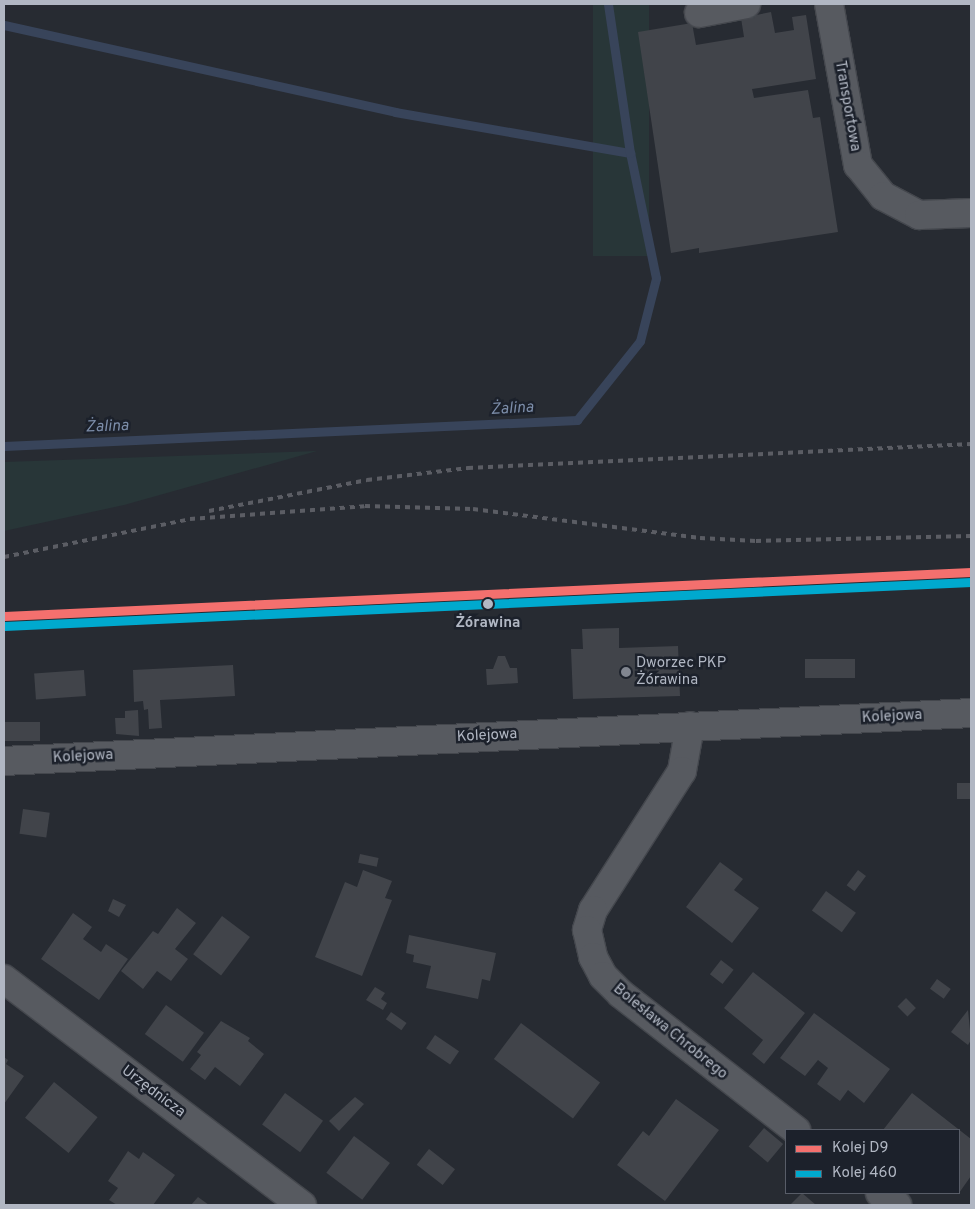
<!DOCTYPE html>
<html>
<head>
<meta charset="utf-8">
<style>
	body { margin:0 }
	#map { position:relative; width:975px; height:1209px; overflow:hidden; background:#272b32; font-family:Overpass,sans-serif }
	div>[style] { position:absolute }
	.green>* { inset:0; background:#283638; transform-origin:0 0 }
	.stream>* { height:9px; margin:-4.5px; padding:0 4.5px; transform-origin:4.5px; border-radius:4.5px; background:#38445a }
	.building>* { inset:0; background:#41444a; transform-origin:0 0 }
	.roads { filter:drop-shadow(1px 0 #44474d) drop-shadow(-1px 0 #44474d) drop-shadow(0 1px #44474d) drop-shadow(0 -1px #44474d) }
	.minor>* { height:28px; margin:-14px; padding:0 14px; transform-origin:14px; border-radius:14px; background:#575a60 }
	.rail>* { height:4px; margin-top:-2px; transform-origin:0; background:repeating-linear-gradient(90deg,#5b5d64 0 5px,transparent 0 10px) }
	.rail-1>* { height:9px; margin:-4.5px; padding:0 4.5px; transform-origin:4.5px; border-radius:4.5px; background:#f4706e }
	.rail-2>* { height:9px; margin:-4.5px; padding:0 4.5px; transform-origin:4.5px; border-radius:4.5px; background:#00a9ce }
	.dots>* { width:14px; height:14px; translate:-50% -50%; box-sizing:border-box; border:2px solid #1c212b; border-radius:50% }
	span { translate:-50% -50%; white-space:nowrap; text-align:center; line-height:1.15; -webkit-text-stroke:5px #1c212b; paint-order:stroke }
	.street-label { font-size:15px; color:#b1b7c3 }
	.stop-label { font-size:15px; color:#b1b7c3; font-weight:700 }
	.poi-label { font-size:15px; color:#b1b7c3 }
	.left { translate:0 -50%; text-align:left }
	.water-label { font-size:16px; color:#7c8da9; font-style:italic }
	.frame { position:absolute; inset:0; border:5px solid #b1b7c3; pointer-events:none }
	.legend { position:absolute; left:785px; top:1129px; width:175px; height:65px; box-sizing:border-box; background:#1c212b; border:1px solid #585d68; margin:0; padding:6px 9px; list-style:none; font-size:15px; color:#b1b7c3 }
	.legend li { display:flex; align-items:center; gap:10px; height:25px }
	.legend b { width:25px; border:1px solid #585d68 }
</style>
</head>
<body>
<div id="map">
	<div class="green">
		<div style="left:593px;top:4px;width:56px;height:252px"></div>
		<div style="clip-path:polygon(317px 451px,124px 505px,4px 531px,4px 462px)"></div>
	</div>
	<div class="stream">
		<div style="left:4px;top:25px;width:401px;rotate:12.5deg"></div>
		<div style="left:395px;top:112px;width:239px;rotate:9.9deg"></div>
		<div style="left:4px;top:446px;width:574px;rotate:-2.6deg"></div>
		<div style="left:577px;top:420px;width:101px;rotate:-51.4deg"></div>
		<div style="left:640px;top:341px;width:65px;rotate:-75.7deg"></div>
		<div style="left:656px;top:278px;width:128px;rotate:-101.7deg"></div>
		<div style="left:630px;top:153px;width:151px;rotate:-98.4deg"></div>
	</div>
	<div class="building">
		<div style="clip-path:polygon(771px 12px,775px 33px,794px 30px,792px 17px,806px 15px,816px 79px,752px 89px,754px 98px,808px 90px,813px 118px,820px 117px,838px 232px,699px 253px,699px 248px,671px 253px,638px 32px,692px 23px,696px 45px,744px 37px,741px 18px)"></div>
		<div style="clip-path:polygon(619px 628px,619px 648px,678px 646px,680px 696px,573px 699px,571px 649px,583px 649px,582px 629px)"></div>
		<div style="clip-path:polygon(498px 656px,505px 656px,510px 668px,517px 668px,518px 683px,487px 685px,486px 669px,493px 669px)"></div>
		<div style="left:805px;top:659px;width:50px;height:19px"></div>
		<div style="clip-path:polygon(233px 665px,235px 696px,160px 700px,162px 728px,149px 729px,148px 709px,144px 710px,143px 701px,134px 702px,133px 670px)"></div>
		<div style="left:84px;top:670px;width:26px;height:50px;rotate:86deg"></div>
		<div style="clip-path:polygon(138px 710px,139px 736px,116px 734px,115px 718px,125px 718px,125px 711px)"></div>
		<div style="left:4px;top:722px;width:36px;height:19px"></div>
		<div style="left:957px;top:783px;width:14px;height:16px"></div>
		<div style="left:23px;top:809px;width:27px;height:25px;rotate:8deg"></div>
		<div style="left:360px;top:854px;width:19px;height:9px;rotate:12deg"></div>
		<div style="clip-path:polygon(720px 862px,743px 879px,734px 890px,759px 908px,732px 943px,686px 907px)"></div>
		<div style="clip-path:polygon(363px 870px,392px 881px,385px 898px,392px 900px,362px 976px,315px 957px,345px 882px,357px 887px)"></div>
		<div style="left:858px;top:870px;width:10px;height:19px;rotate:37deg"></div>
		<div style="left:826px;top:891px;width:37px;height:24px;rotate:36deg"></div>
		<div style="clip-path:polygon(113px 899px,126px 905px,119px 917px,108px 911px)"></div>
		<div style="clip-path:polygon(177px 908px,196px 923px,175px 949px,188px 959px,171px 981px,157px 971px,143px 989px,121px 971px,153px 931px,158px 934px)"></div>
		<div style="clip-path:polygon(73px 913px,92px 927px,83px 939px,101px 952px,106px 944px,128px 959px,99px 1000px,41px 959px)"></div>
		<div style="left:222px;top:916px;width:35px;height:48px;rotate:37deg"></div>
		<div style="clip-path:polygon(409px 935px,496px 953px,490px 981px,482px 979px,478px 999px,426px 988px,431px 966px,413px 962px,414px 955px,406px 953px)"></div>
		<div style="left:721px;top:960px;width:16px;height:18px;rotate:38deg"></div>
		<div style="clip-path:polygon(753px 972px,805px 1013px,764px 1064px,752px 1054px,763px 1040px,724px 1008px)"></div>
		<div style="left:937px;top:979px;width:17px;height:12px;rotate:36deg"></div>
		<div style="clip-path:polygon(375px 987px,385px 993px,381px 999px,387px 1003px,383px 1010px,366px 1000px)"></div>
		<div style="left:906px;top:998px;width:14px;height:12px;rotate:45deg"></div>
		<div style="left:166px;top:1005px;width:47px;height:36px;rotate:36deg"></div>
		<div style="clip-path:polygon(968px 1010px,971px 1040px,968px 1045px,951px 1032px)"></div>
		<div style="left:391px;top:1012px;width:19px;height:9px;rotate:35deg"></div>
		<div style="clip-path:polygon(814px 1013px,890px 1069px,864px 1103px,848px 1090px,840px 1101px,817px 1084px,828px 1068px,818px 1060px,805px 1076px,780px 1058px)"></div>
		<div style="clip-path:polygon(221px 1021px,250px 1038px,248px 1041px,264px 1054px,240px 1086px,215px 1067px,205px 1080px,190px 1069px,201px 1055px,197px 1052px)"></div>
		<div style="left:521px;top:1023px;width:99px;height:45px;rotate:37deg"></div>
		<div style="left:435px;top:1035px;width:29px;height:16px;rotate:34deg"></div>
		<div style="clip-path:polygon(4px 1057px,8px 1060px,6px 1064px,24px 1076px,4px 1104px)"></div>
		<div style="left:54px;top:1082px;width:56px;height:46px;rotate:39deg"></div>
		<div style="left:285px;top:1093px;width:47px;height:39px;rotate:36deg"></div>
		<div style="clip-path:polygon(912px 1093px,971px 1139px,971px 1176px,959px 1193px,959px 1130px,883px 1130px)"></div>
		<div style="clip-path:polygon(355px 1097px,364px 1104px,339px 1131px,329px 1121px)"></div>
		<div style="clip-path:polygon(676px 1099px,719px 1130px,665px 1201px,617px 1165px,643px 1131px,649px 1136px)"></div>
		<div style="left:764px;top:1128px;width:25px;height:24px;rotate:40deg"></div>
		<div style="left:354px;top:1136px;width:45px;height:46px;rotate:37deg"></div>
		<div style="left:429px;top:1149px;width:33px;height:20px;rotate:38deg"></div>
		<div style="clip-path:polygon(128px 1151px,139px 1159px,143px 1152px,175px 1175px,153px 1205px,117px 1205px,109px 1200px,118px 1188px,108px 1181px)"></div>
		<div style="clip-path:polygon(802px 1193px,816px 1205px,790px 1205px)"></div>
		<div style="clip-path:polygon(198px 1197px,209px 1205px,191px 1205px)"></div>
	</div>
	<div class="roads">
		<div class="minor">
			<div style="left:829px;top:4px;width:164px;rotate:79.8deg"></div>
			<div style="left:858px;top:165px;width:40px;rotate:51deg"></div>
			<div style="left:883px;top:196px;width:41px;rotate:27.8deg"></div>
			<div style="left:919px;top:215px;width:52px;rotate:-2.2deg"></div>
			<div style="left:699px;top:13px;width:48px;rotate:-10.8deg"></div>
			<div style="left:690px;top:726px;width:46px;rotate:100.1deg"></div>
			<div style="left:682px;top:771px;width:165px;rotate:122.6deg"></div>
			<div style="left:593px;top:910px;width:21px;rotate:107deg"></div>
			<div style="left:587px;top:930px;width:28px;rotate:77deg"></div>
			<div style="left:593px;top:957px;width:21px;rotate:62deg"></div>
			<div style="left:603px;top:976px;width:25px;rotate:45deg"></div>
			<div style="left:621px;top:994px;width:222px;rotate:37.9deg"></div>
			<div style="left:4px;top:761px;width:968px;rotate:-2.84deg"></div>
			<div style="left:4px;top:979px;width:374px;rotate:37.2deg"></div>
			<div style="left:880px;top:1193px;width:21px;rotate:35deg"></div>
		</div>
	</div>
	<div class="rail">
		<div style="left:209px;top:511px;width:161px;rotate:-11.1deg"></div>
		<div style="left:367px;top:480px;width:102px;rotate:-6.8deg"></div>
		<div style="left:468px;top:468px;width:504px;rotate:-2.73deg"></div>
		<div style="left:4px;top:557px;width:190px;rotate:-11.5deg"></div>
		<div style="left:190px;top:519px;width:175px;rotate:-4.2deg"></div>
		<div style="left:365px;top:506px;width:108px;rotate:1.6deg"></div>
		<div style="left:473px;top:509px;width:229px;rotate:7.3deg"></div>
		<div style="left:700px;top:538px;width:56px;rotate:3.1deg"></div>
		<div style="left:756px;top:541px;width:215px;rotate:-1.3deg"></div>
	</div>
	<div class="rail-1">
		<div style="left:4px;top:616px;width:968px;rotate:-2.61deg"></div>
	</div>
	<div class="rail-2">
		<div style="left:4px;top:626px;width:968px;rotate:-2.61deg"></div>
	</div>
	<div class="dots">
		<div style="left:488px;top:604px;background:#b1b7c3"></div>
		<div style="left:626px;top:672px;background:#818690"></div>
	</div>
	<div class="street-label">
		<span style="left:847px;top:106px;rotate:80deg">Transportowa</span>
		<span style="left:892px;top:717px;rotate:-3deg">Kolejowa</span>
		<span style="left:487px;top:736px;rotate:-3deg">Kolejowa</span>
		<span style="left:83px;top:757px;rotate:-3deg">Kolejowa</span>
		<span style="left:670px;top:1032px;rotate:39deg">Bolesława Chrobrego</span>
		<span style="left:153px;top:1092px;rotate:37deg">Urzędnicza</span>
	</div>
	<div class="stop-label">
		<span style="left:488px;top:624px">Żórawina</span>
	</div>
	<div class="poi-label">
		<span class="left" style="left:636px;top:672px">Dworzec PKP<br>Żórawina</span>
	</div>
	<div class="water-label">
		<span style="left:512px;top:409px;rotate:-3deg">Żalina</span>
		<span style="left:107px;top:427px;rotate:-2deg">Żalina</span>
	</div>
	<div class="frame"></div>
	<ul class="legend">
	<li><b style="height:6px;background:#f4706e"></b>Kolej D9</li>
	<li><b style="height:6px;background:#00a9ce"></b>Kolej 460</li>
	</ul>
</div>
</body>
</html>
